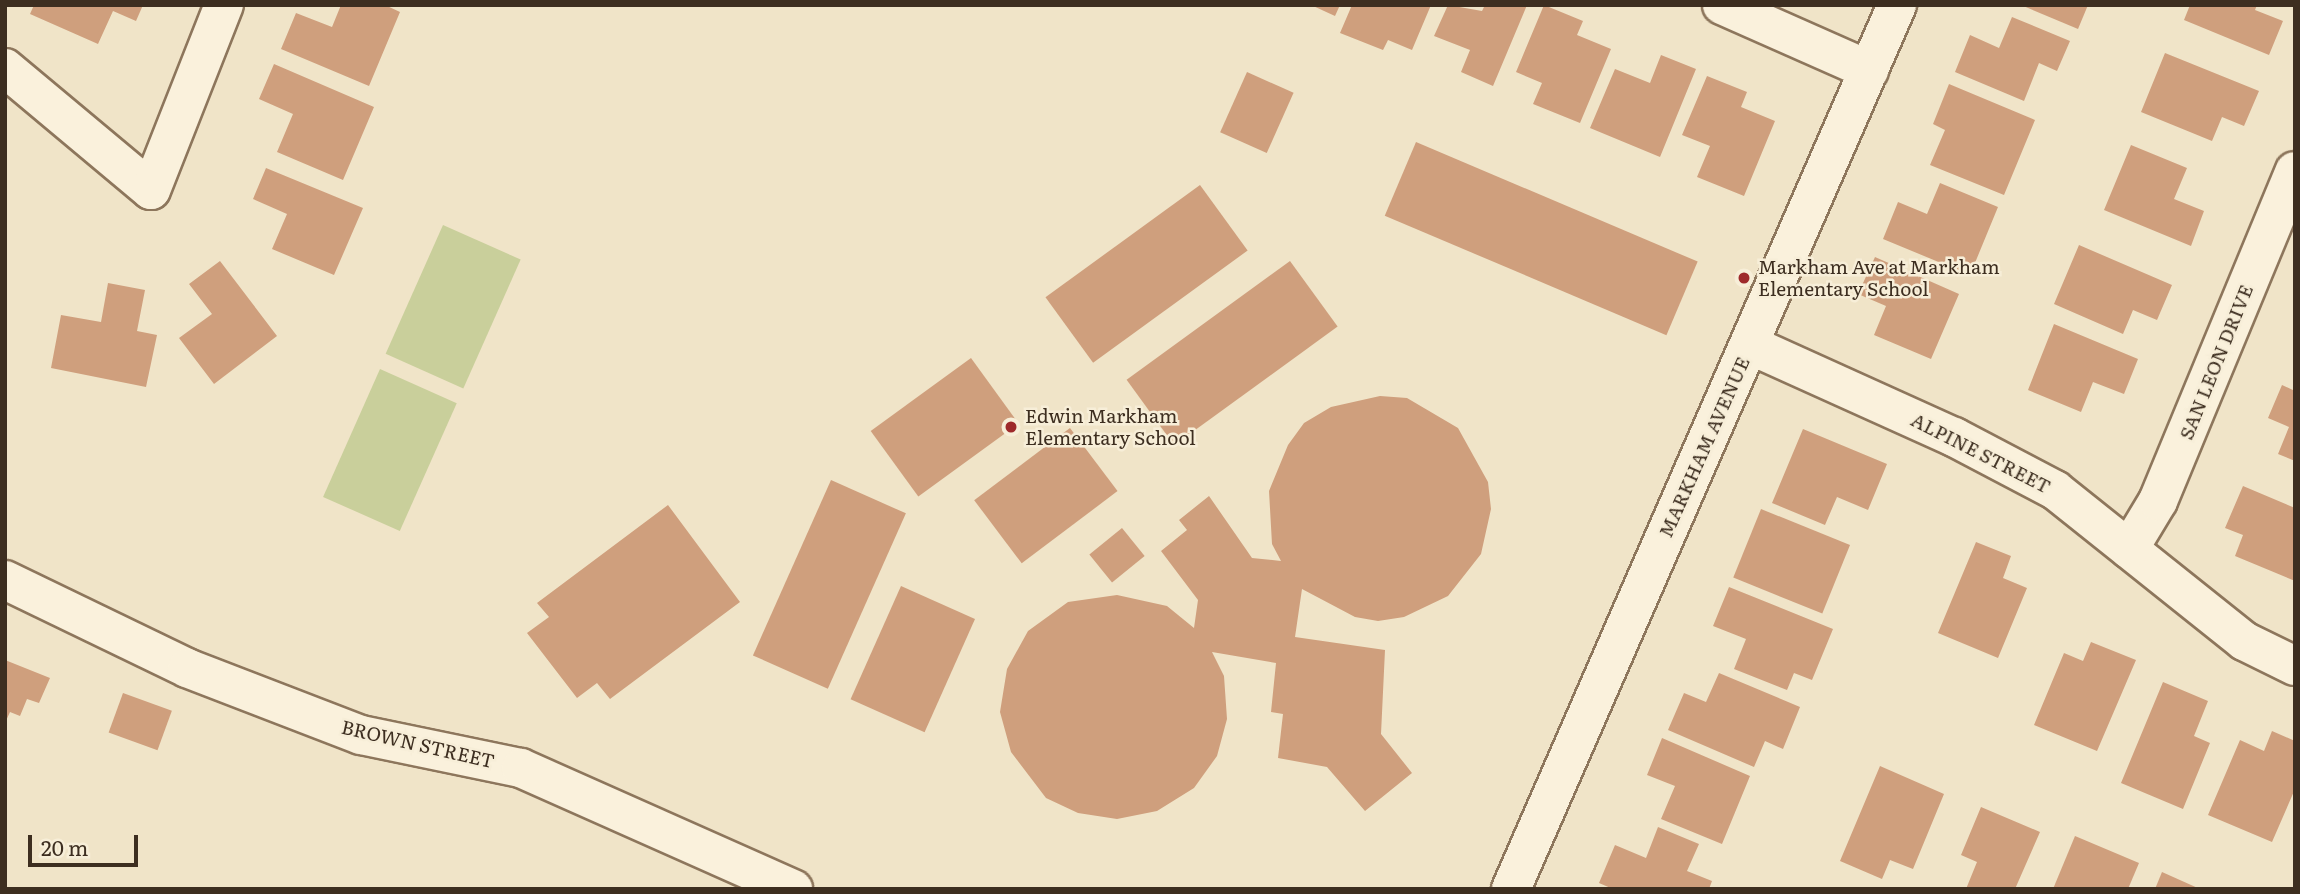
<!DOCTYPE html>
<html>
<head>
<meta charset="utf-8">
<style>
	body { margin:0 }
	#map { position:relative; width:2300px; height:894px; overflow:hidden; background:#f0e4c8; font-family:Literata,serif }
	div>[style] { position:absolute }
	.green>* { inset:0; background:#c9cf9b; transform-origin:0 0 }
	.building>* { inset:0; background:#cf9f7d; transform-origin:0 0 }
	.roads { filter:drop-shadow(2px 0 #8d765c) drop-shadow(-2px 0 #8d765c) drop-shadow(0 2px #8d765c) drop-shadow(0 -2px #8d765c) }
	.minor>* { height:38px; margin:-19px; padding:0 19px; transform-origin:19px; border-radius:19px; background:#faf1dc }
	.tertiary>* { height:38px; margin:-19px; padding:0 19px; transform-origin:19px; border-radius:19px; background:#faf1dc }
	.dots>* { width:19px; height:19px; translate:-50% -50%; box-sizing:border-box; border:4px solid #f7eed8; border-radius:50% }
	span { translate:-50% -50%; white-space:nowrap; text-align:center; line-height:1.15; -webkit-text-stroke:5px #f7eed8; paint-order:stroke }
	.poi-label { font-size:19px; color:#3d2e20 }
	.left { translate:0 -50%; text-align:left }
	.street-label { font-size:19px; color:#3d2e20 }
	.frame { position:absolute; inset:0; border:7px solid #3d2e20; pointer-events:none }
	.scale { position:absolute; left:28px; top:835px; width:110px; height:32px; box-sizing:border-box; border:4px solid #3d2e20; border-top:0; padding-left:9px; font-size:21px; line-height:24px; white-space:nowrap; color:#3d2e20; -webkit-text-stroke:5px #f7eed8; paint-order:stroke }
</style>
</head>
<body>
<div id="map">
	<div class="green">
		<div style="left:443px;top:225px;width:85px;height:141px;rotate:24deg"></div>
		<div style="left:380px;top:369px;width:84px;height:140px;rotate:24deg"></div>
	</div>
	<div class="building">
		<div style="clip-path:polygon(34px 5px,143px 5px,136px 21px,113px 11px,98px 44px,30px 14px)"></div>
		<div style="clip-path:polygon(341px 5px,385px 5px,400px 12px,369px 86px,281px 49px,296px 13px,332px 27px)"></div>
		<div style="clip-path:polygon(1311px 5px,1340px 5px,1335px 16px)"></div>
		<div style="clip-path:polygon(1352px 5px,1431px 5px,1412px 50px,1388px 40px,1383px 50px,1340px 33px)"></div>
		<div style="clip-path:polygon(1448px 5px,1482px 11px,1485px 5px,1527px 5px,1493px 86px,1461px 72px,1470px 50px,1434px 36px)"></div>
		<div style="clip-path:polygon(1544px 5px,1583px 21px,1577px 35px,1611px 49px,1580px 123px,1533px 104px,1542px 83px,1516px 72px)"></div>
		<div style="clip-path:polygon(2021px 5px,2088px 5px,2078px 29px)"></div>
		<div style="clip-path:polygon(2190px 5px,2257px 5px,2255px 10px,2283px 21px,2269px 55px,2184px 20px)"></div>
		<div style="clip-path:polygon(2012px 17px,2070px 41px,2057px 71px,2039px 63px,2024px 101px,1955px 72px,1970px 35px,1999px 48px)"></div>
		<div style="clip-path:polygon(2165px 53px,2259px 91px,2244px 126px,2222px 117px,2212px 141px,2141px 112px)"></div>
		<div style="clip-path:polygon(1661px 55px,1696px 69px,1660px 157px,1590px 128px,1615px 69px,1650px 83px)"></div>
		<div style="clip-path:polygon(274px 64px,374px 107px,343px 180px,277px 152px,293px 114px,259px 99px)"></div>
		<div style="left:1247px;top:72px;width:51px;height:66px;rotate:24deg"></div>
		<div style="clip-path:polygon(1707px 76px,1747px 92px,1741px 107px,1775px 121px,1744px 196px,1697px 177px,1710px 146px,1682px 135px)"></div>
		<div style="clip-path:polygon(1949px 84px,2035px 120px,2004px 195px,1930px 165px,1945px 130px,1933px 124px)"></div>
		<div style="left:1416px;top:142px;width:306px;height:80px;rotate:23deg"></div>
		<div style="clip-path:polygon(2131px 145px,2187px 168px,2174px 199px,2204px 211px,2191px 246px,2104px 210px)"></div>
		<div style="clip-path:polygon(266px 168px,363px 208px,334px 275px,272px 249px,287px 214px,253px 199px)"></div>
		<div style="clip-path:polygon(1940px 183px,1998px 207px,1970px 275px,1883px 239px,1898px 202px,1927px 214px)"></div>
		<div style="left:1200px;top:185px;width:81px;height:191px;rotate:54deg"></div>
		<div style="clip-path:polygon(2079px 245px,2172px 285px,2157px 320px,2133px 310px,2123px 334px,2054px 304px)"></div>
		<div style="clip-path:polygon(1875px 257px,1959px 294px,1931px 359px,1874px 335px,1886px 306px,1858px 294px)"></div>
		<div style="clip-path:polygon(220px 261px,277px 336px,214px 384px,179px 338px,212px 314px,189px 284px)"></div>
		<div style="left:1290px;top:261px;width:81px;height:202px;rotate:54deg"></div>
		<div style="clip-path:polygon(108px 283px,145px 290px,137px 331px,157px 335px,146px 387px,51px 368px,61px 315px,101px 322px)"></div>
		<div style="clip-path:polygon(2054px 324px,2138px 359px,2124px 394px,2093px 382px,2081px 412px,2028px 390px)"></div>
		<div style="left:971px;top:358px;width:81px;height:124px;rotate:54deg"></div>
		<div style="clip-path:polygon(2282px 385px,2295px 391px,2295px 461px,2278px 454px,2289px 427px,2268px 418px)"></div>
		<div style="clip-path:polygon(1380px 396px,1407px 398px,1458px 428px,1488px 482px,1491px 509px,1481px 554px,1448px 596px,1404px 617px,1378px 621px,1355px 617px,1302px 589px,1295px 637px,1385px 650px,1381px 734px,1412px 773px,1365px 811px,1327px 767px,1278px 758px,1283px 714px,1271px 712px,1276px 663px,1212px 652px,1224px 676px,1227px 719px,1217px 756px,1194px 788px,1157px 811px,1117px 819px,1078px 813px,1046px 798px,1011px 752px,1000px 712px,1007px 669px,1028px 631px,1068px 602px,1117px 595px,1167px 606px,1194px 628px,1198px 600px,1161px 551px,1187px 530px,1179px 520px,1209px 496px,1252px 558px,1281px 561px,1272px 544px,1269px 491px,1288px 445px,1304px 423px,1331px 407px)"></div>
		<div style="left:1070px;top:428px;width:79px;height:120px;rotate:53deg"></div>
		<div style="clip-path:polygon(1803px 429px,1887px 464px,1868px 510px,1837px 497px,1825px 525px,1772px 503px)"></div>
		<div style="left:831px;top:480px;width:82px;height:192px;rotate:24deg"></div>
		<div style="clip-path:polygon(2243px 486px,2295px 508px,2295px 581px,2235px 556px,2243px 535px,2225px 528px)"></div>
		<div style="clip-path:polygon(668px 505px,740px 602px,610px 699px,597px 683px,577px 698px,527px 633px,549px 617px,537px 603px)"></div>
		<div style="left:1761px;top:509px;width:96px;height:74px;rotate:22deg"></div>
		<div style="left:1122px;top:528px;width:36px;height:42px;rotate:51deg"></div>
		<div style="clip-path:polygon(1976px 542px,2011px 556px,2003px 578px,2027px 588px,1998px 658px,1938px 633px)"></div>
		<div style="left:901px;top:586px;width:81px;height:124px;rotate:24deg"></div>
		<div style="clip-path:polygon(1729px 587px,1833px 629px,1812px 680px,1794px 673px,1787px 690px,1734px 669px,1746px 639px,1713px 626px)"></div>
		<div style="clip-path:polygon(2091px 642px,2136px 660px,2097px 751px,2034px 725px,2064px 653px,2083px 661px)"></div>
		<div style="clip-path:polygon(5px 660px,50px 678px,39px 703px,27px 699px,20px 716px,10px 712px,5px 723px)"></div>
		<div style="clip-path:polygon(1719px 673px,1800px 707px,1783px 749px,1765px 741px,1754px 767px,1668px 730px,1684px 693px,1706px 702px)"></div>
		<div style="clip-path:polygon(2163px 682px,2208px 701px,2194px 736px,2210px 743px,2183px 809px,2121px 783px)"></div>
		<div style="left:123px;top:693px;width:52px;height:42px;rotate:20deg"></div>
		<div style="clip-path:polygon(2272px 731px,2295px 741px,2295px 789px,2272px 842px,2208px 815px,2240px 740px,2264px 751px)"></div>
		<div style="clip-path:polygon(1662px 738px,1750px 776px,1722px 844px,1661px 819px,1675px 786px,1647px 775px)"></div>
		<div style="clip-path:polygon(1880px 766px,1944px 794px,1913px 869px,1890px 860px,1882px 879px,1840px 861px)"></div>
		<div style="clip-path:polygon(1981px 807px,2040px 832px,2015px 889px,1966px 889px,1977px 862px,1961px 855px)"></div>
		<div style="clip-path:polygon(1658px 827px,1699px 844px,1687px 871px,1712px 881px,1709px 889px,1613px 889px,1599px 883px,1615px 845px,1646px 858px)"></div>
		<div style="clip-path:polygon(2075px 836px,2139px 863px,2128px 889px,2053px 889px)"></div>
		<div style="clip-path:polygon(2162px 872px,2200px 889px,2155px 889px)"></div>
	</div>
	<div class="roads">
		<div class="minor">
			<div style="left:1722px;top:5px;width:161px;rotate:23.9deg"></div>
			<div style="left:5px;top:68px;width:190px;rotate:39.9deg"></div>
			<div style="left:151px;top:190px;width:199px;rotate:-68.5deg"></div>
			<div style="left:1750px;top:345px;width:224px;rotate:24.3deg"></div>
			<div style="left:1954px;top:437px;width:114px;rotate:27.7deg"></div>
			<div style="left:2055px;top:490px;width:242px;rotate:38.6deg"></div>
			<div style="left:2244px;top:641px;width:57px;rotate:26.1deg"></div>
			<div style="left:2129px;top:549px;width:56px;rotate:-58.9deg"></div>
			<div style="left:2158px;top:501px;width:357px;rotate:-67.5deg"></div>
		</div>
		<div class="tertiary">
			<div style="left:5px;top:580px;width:202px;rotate:25.8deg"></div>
			<div style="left:187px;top:668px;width:186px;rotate:21.1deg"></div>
			<div style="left:361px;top:735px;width:163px;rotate:11.7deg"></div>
			<div style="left:521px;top:768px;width:298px;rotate:24deg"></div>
			<div style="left:1511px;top:889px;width:965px;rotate:-66.41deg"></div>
		</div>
	</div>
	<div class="dots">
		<div style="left:1744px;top:278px;background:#9e2a2b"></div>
		<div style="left:1011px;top:427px;background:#9e2a2b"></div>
	</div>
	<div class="poi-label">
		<span class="left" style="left:1758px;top:278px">Markham Ave at Markham<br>Elementary School</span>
		<span class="left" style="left:1025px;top:427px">Edwin Markham<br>Elementary School</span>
	</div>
	<div class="street-label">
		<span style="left:2216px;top:362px;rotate:-68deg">SAN LEON DRIVE</span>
		<span style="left:1704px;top:447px;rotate:-66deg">MARKHAM AVENUE</span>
		<span style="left:1981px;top:453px;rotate:27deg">ALPINE STREET</span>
		<span style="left:418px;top:744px;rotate:13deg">BROWN STREET</span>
	</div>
	<div class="frame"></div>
	<div class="scale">20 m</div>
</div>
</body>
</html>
